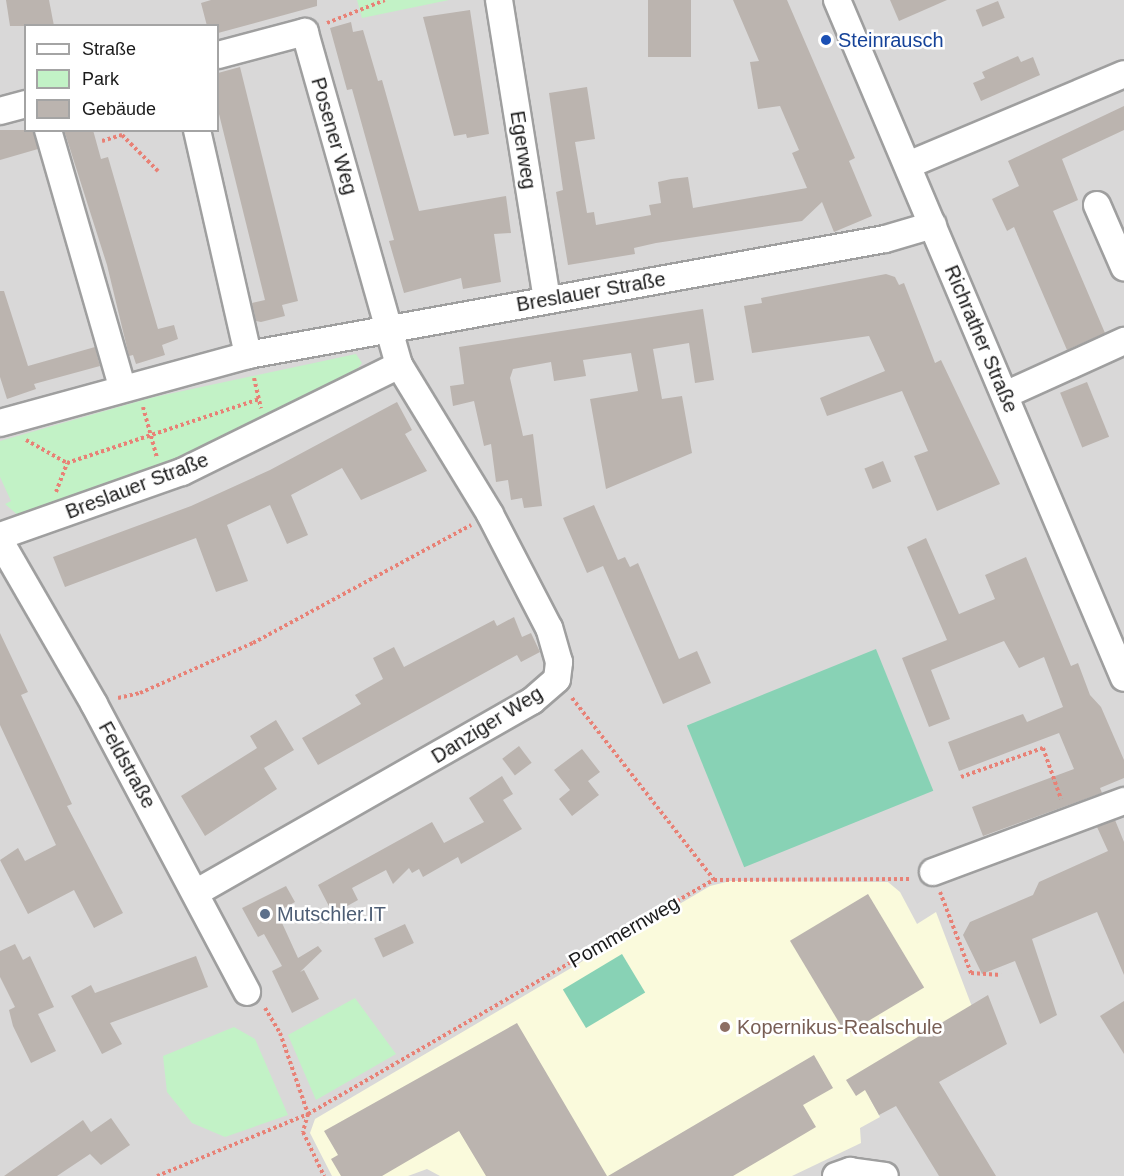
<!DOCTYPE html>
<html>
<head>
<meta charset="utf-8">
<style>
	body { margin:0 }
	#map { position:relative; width:1124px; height:1176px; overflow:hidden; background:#ebe8e2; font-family:Arial,sans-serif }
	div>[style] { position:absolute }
	.residential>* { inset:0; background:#d9d8d8 }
	.education>* { inset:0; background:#fafadc }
	.park>* { inset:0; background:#c2f2c6 }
	.pitch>* { inset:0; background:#88d2b5; transform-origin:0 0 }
	.building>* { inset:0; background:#bbb4af; transform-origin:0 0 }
	.path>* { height:4px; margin-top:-2px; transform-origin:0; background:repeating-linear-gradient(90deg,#e88176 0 3px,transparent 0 6px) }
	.roads { filter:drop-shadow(2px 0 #9f9f9f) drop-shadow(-2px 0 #9f9f9f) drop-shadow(0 2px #9f9f9f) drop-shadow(0 -2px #9f9f9f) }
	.minor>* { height:26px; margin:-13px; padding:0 13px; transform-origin:13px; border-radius:13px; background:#fff }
	.dots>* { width:16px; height:16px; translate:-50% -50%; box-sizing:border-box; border:3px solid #fff; border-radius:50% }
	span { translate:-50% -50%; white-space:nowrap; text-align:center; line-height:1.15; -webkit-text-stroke:5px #fff; paint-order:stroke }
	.transit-label { font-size:20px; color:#164399 }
	.left { translate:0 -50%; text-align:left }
	.street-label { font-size:20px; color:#1b1b1b }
	.service-label { font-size:20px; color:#4e5e75 }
	.education-label { font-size:20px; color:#785e54 }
	.legend { position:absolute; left:24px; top:24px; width:195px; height:108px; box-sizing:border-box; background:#fff; border:2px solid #a4a4a4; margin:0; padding:8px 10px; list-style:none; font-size:18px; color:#1b1b1b }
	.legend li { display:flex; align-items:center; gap:12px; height:30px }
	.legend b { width:30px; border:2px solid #a4a4a4 }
</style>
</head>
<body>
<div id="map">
	<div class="residential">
		<div style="clip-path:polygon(evenodd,0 0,1124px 0,1124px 1176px,0 1176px,0 0,26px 26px,218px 26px,218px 130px,26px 130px,26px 26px)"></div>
	</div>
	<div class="education">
		<div style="clip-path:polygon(730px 881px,888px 882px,900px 892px,917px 924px,936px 912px,982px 1033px,869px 1097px,880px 1117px,860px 1128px,861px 1143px,792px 1176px,440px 1176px,427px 1169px,408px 1176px,332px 1176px,310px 1133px,315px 1119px,710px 886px)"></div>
	</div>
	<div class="park">
		<div style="clip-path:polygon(357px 0,449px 0,362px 18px)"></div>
		<div style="clip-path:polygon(356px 354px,362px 363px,358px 368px,171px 466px,20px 517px,5px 504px,11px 501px,0 477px,0 441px,150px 398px)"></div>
		<div style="clip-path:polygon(355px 998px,396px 1054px,316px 1100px,288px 1035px)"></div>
		<div style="clip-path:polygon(234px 1027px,255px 1039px,288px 1115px,225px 1137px,192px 1123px,167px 1092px,163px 1056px)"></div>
	</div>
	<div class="pitch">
		<div style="left:876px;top:649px;width:153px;height:204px;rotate:68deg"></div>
		<div style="left:622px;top:954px;width:45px;height:69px;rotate:59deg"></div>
	</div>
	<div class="building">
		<div style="clip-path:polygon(6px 0,49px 0,54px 26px,10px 26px)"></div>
		<div style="clip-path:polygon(211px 0,317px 0,317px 6px,218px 33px,218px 26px,207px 26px,201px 3px)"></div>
		<div style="left:648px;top:0;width:43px;height:57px"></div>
		<div style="clip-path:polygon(733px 0,787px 0,855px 158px,849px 161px,872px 216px,834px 232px,822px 202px,802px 221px,656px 243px,634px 248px,635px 254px,568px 265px,556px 192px,563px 190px,549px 93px,587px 87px,595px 139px,575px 142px,587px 213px,594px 212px,596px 225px,651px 215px,649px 205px,661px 203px,658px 182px,671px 179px,688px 177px,693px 208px,807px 188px,792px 153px,799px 150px,780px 106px,758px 109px,750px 62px,759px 61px)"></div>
		<div style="clip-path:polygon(890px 0,947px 0,899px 21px)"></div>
		<div style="left:998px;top:1px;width:18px;height:24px;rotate:68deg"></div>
		<div style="clip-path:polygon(470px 10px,489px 134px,467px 138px,466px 134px,454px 136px,423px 17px)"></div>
		<div style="clip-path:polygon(351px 22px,353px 32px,363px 30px,378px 81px,382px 80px,419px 211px,506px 196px,511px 233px,494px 234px,501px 282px,463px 289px,461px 278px,404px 293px,389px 241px,394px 240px,352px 89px,347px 90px,330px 28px)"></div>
		<div style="clip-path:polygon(1018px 56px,1021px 62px,1033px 57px,1040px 75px,981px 101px,973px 83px,985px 78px,982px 72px)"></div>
		<div style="clip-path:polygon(240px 67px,298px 301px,282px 305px,285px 316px,261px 322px,256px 321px,252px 303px,265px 300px,218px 110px,218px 73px)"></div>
		<div style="clip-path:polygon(1124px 106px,1124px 130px,1062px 159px,1078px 200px,1053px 211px,1105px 333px,1067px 350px,1014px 227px,1007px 231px,992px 199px,1019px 186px,1008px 161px)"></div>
		<div style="clip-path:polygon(0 130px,33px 130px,38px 149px,0 160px)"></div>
		<div style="clip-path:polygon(64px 130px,93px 130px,101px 159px,108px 157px,158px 329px,174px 325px,178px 339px,162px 345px,165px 355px,136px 364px,133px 355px,129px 356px,107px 265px)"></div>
		<div style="clip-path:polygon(886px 274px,895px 277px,899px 285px,904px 283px,935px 363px,941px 360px,1000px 484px,937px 511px,914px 456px,928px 451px,902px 391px,827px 416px,820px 398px,885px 371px,869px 336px,752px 353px,744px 306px,762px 303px,761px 298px)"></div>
		<div style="clip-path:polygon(0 291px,4px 291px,28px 366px,95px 347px,100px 366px,34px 384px,36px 389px,7px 399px,0 377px)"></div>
		<div style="clip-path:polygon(703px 309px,714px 380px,695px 383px,689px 343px,653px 349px,662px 399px,682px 396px,692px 453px,606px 489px,590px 399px,638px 391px,631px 353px,583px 360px,586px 376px,554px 381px,551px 362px,513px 369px,510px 378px,523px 436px,533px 434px,542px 506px,524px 508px,522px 498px,511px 500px,508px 480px,496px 482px,491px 444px,484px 446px,474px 401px,453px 406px,450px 386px,464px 384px,459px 347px)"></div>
		<div style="left:1087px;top:382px;width:59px;height:29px;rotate:68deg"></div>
		<div style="clip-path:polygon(397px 402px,412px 430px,405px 434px,427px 471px,361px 500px,342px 468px,291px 495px,308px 535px,287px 544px,270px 505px,227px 525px,248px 581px,216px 592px,196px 538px,65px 587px,53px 557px,191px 506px,270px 470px)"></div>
		<div style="left:883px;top:461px;width:22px;height:20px;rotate:68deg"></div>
		<div style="clip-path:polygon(594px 505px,618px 560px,625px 557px,630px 567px,638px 563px,679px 659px,697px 651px,711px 683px,663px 704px,603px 566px,587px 573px,563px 518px)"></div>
		<div style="clip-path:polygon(926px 538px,959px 614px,995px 599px,985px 575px,1026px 557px,1071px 666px,1078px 663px,1090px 695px,1101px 707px,1124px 760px,1124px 778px,1100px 788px,1102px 793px,983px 836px,972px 807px,1074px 769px,1059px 733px,959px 771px,948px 742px,1023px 714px,1027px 722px,1063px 707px,1044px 657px,1019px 668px,1004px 641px,931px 670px,950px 719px,929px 727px,902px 658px,947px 640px,907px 547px)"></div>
		<div style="clip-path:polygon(514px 617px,522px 637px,531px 633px,540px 652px,521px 662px,517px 655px,318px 765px,302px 738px,361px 704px,355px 695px,383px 679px,373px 658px,394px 647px,404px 667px,494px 620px,497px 626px)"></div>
		<div style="clip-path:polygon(0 633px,28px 692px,21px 695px,72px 804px,67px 806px,123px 913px,94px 928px,74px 890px,28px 914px,0 860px,18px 848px,25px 861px,56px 845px,0 725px)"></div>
		<div style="clip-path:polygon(276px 720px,294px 750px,264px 768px,277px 789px,205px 836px,181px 796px,257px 748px,250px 736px)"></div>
		<div style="left:519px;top:746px;width:21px;height:21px;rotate:53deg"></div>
		<div style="clip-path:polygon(582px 749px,600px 772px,588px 781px,599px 795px,572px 816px,559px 799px,570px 790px,554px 770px)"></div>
		<div style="clip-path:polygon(502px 776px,513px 794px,503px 800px,522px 829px,461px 864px,458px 857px,423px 877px,419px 869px,412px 873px,409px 868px,393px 884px,386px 870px,352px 888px,358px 900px,333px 914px,318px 885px,432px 822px,444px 843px,484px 822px,469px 798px)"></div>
		<div style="clip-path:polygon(1115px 820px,1124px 842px,1124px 975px,1097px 912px,1032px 939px,1057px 1015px,1040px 1024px,1015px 961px,982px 974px,963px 935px,970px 922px,1033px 895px,1039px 882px,1108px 851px,1097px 827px)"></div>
		<div style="clip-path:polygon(286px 886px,295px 902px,277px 912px,298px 958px,318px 946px,322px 951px,300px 972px,304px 970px,319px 999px,292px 1013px,272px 971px,282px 966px,264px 934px,258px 937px,242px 908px)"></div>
		<div style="left:868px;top:894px;width:109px;height:91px;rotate:59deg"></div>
		<div style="left:405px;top:924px;width:21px;height:34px;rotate:65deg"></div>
		<div style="clip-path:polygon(15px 944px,23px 960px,30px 956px,54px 1007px,38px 1014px,56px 1051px,31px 1063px,13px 1026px,9px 1010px,15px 1007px,0 977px,0 951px)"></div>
		<div style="clip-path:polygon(196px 956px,208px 987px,110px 1023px,122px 1044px,102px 1054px,71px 996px,91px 985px,95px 993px)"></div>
		<div style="clip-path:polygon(988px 995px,1007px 1044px,939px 1082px,996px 1176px,939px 1176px,896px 1106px,879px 1115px,865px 1090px,856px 1096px,846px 1080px)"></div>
		<div style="clip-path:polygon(1124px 1001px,1124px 1054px,1100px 1016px)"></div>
		<div style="clip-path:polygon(517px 1023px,607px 1176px,486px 1176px,459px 1131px,382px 1176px,341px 1176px,331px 1159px,338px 1155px,324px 1131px)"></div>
		<div style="clip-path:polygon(814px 1055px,833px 1088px,803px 1105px,816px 1127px,733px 1176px,608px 1176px)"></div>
		<div style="clip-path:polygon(111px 1118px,130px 1145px,101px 1165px,90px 1154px,57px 1176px,4px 1176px,83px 1120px,91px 1132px)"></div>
	</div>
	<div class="path">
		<div style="left:327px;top:23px;width:62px;rotate:-21.6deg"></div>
		<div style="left:102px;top:141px;width:21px;rotate:-17deg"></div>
		<div style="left:122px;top:135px;width:51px;rotate:45deg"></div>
		<div style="left:254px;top:378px;width:31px;rotate:77deg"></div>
		<div style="left:143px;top:407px;width:53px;rotate:74.6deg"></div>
		<div style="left:26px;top:440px;width:47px;rotate:29.3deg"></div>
		<div style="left:56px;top:492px;width:31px;rotate:-69deg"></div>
		<div style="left:67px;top:463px;width:202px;rotate:-18.4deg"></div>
		<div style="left:118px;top:698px;width:23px;rotate:-13deg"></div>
		<div style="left:140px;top:693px;width:124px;rotate:-23.9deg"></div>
		<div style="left:253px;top:643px;width:248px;rotate:-28.4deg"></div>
		<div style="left:572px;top:698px;width:231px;rotate:52deg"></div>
		<div style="left:961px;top:777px;width:87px;rotate:-19.5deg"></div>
		<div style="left:1043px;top:748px;width:54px;rotate:70.6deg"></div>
		<div style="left:940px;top:892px;width:87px;rotate:69.1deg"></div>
		<div style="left:971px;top:973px;width:30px;rotate:4deg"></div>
		<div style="left:265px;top:1008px;width:29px;rotate:59deg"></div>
		<div style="left:280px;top:1033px;width:86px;rotate:70.9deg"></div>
		<div style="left:308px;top:1114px;width:19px;rotate:106deg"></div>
		<div style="left:303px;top:1132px;width:49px;rotate:64.5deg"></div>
		<div style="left:157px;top:1176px;width:163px;rotate:-22.3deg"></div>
		<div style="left:308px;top:1114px;width:469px;rotate:-30deg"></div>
		<div style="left:714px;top:880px;width:197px;rotate:-0.3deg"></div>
	</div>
	<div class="roads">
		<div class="minor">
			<div style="left:499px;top:0;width:304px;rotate:80.9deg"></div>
			<div style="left:837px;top:0;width:736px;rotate:67.06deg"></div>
			<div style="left:0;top:111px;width:27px;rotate:-15deg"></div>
			<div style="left:48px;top:130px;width:267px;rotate:73.9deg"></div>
			<div style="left:197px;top:130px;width:231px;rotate:77.2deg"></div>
			<div style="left:908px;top:165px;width:234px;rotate:-22.8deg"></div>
			<div style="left:1097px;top:205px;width:68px;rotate:66.5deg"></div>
			<div style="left:1005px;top:395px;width:131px;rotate:-24.4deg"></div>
			<div style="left:0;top:423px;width:257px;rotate:-15.3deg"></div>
			<div style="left:248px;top:355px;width:647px;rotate:-10.32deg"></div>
			<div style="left:885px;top:239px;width:50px;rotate:-16.3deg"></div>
			<div style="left:0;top:536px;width:193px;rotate:-19.4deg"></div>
			<div style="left:182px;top:472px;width:242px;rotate:-26.2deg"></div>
			<div style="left:0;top:541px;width:188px;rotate:60deg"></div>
			<div style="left:94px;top:704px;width:326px;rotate:62deg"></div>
			<div style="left:933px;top:872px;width:204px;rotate:-20.4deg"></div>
			<div style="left:197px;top:892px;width:386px;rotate:-29.7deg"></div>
			<div style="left:532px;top:701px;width:33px;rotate:-41deg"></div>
			<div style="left:557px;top:679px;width:17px;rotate:-83deg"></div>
			<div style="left:559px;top:662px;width:35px;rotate:-106deg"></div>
			<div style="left:549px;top:628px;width:128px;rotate:-117.4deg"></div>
			<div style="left:490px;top:514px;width:175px;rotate:-121.4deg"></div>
			<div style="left:399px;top:365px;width:346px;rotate:-105.8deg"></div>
			<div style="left:305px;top:32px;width:90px;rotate:165.2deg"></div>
			<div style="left:836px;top:1176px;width:15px;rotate:-20deg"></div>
			<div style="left:850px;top:1171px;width:35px;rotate:8deg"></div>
		</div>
	</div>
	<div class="dots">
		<div style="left:826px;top:40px;background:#1a4fb4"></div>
		<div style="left:265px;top:914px;background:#5c6f8a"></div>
		<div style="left:725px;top:1027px;background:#8d6e63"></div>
	</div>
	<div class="transit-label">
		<span class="left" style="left:838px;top:40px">Steinrausch</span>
	</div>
	<div class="street-label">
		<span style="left:334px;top:136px;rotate:74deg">Posener Weg</span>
		<span style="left:523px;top:150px;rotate:81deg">Egerweg</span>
		<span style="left:591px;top:292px;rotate:-10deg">Breslauer Straße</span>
		<span style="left:981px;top:339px;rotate:67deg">Richrather Straße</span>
		<span style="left:137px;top:486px;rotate:-21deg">Breslauer Straße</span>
		<span style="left:487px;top:725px;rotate:-32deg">Danziger Weg</span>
		<span style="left:127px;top:765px;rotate:61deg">Feldstraße</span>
		<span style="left:624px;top:932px;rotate:-30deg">Pommernweg</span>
	</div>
	<div class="service-label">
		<span class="left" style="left:277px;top:914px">Mutschler.IT</span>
	</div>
	<div class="education-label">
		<span class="left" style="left:737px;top:1027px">Kopernikus-Realschule</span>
	</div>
	<ul class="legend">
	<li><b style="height:8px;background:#fff"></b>Straße</li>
	<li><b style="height:16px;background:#c2f2c6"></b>Park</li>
	<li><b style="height:16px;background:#bbb4af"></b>Gebäude</li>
	</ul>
</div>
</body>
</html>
